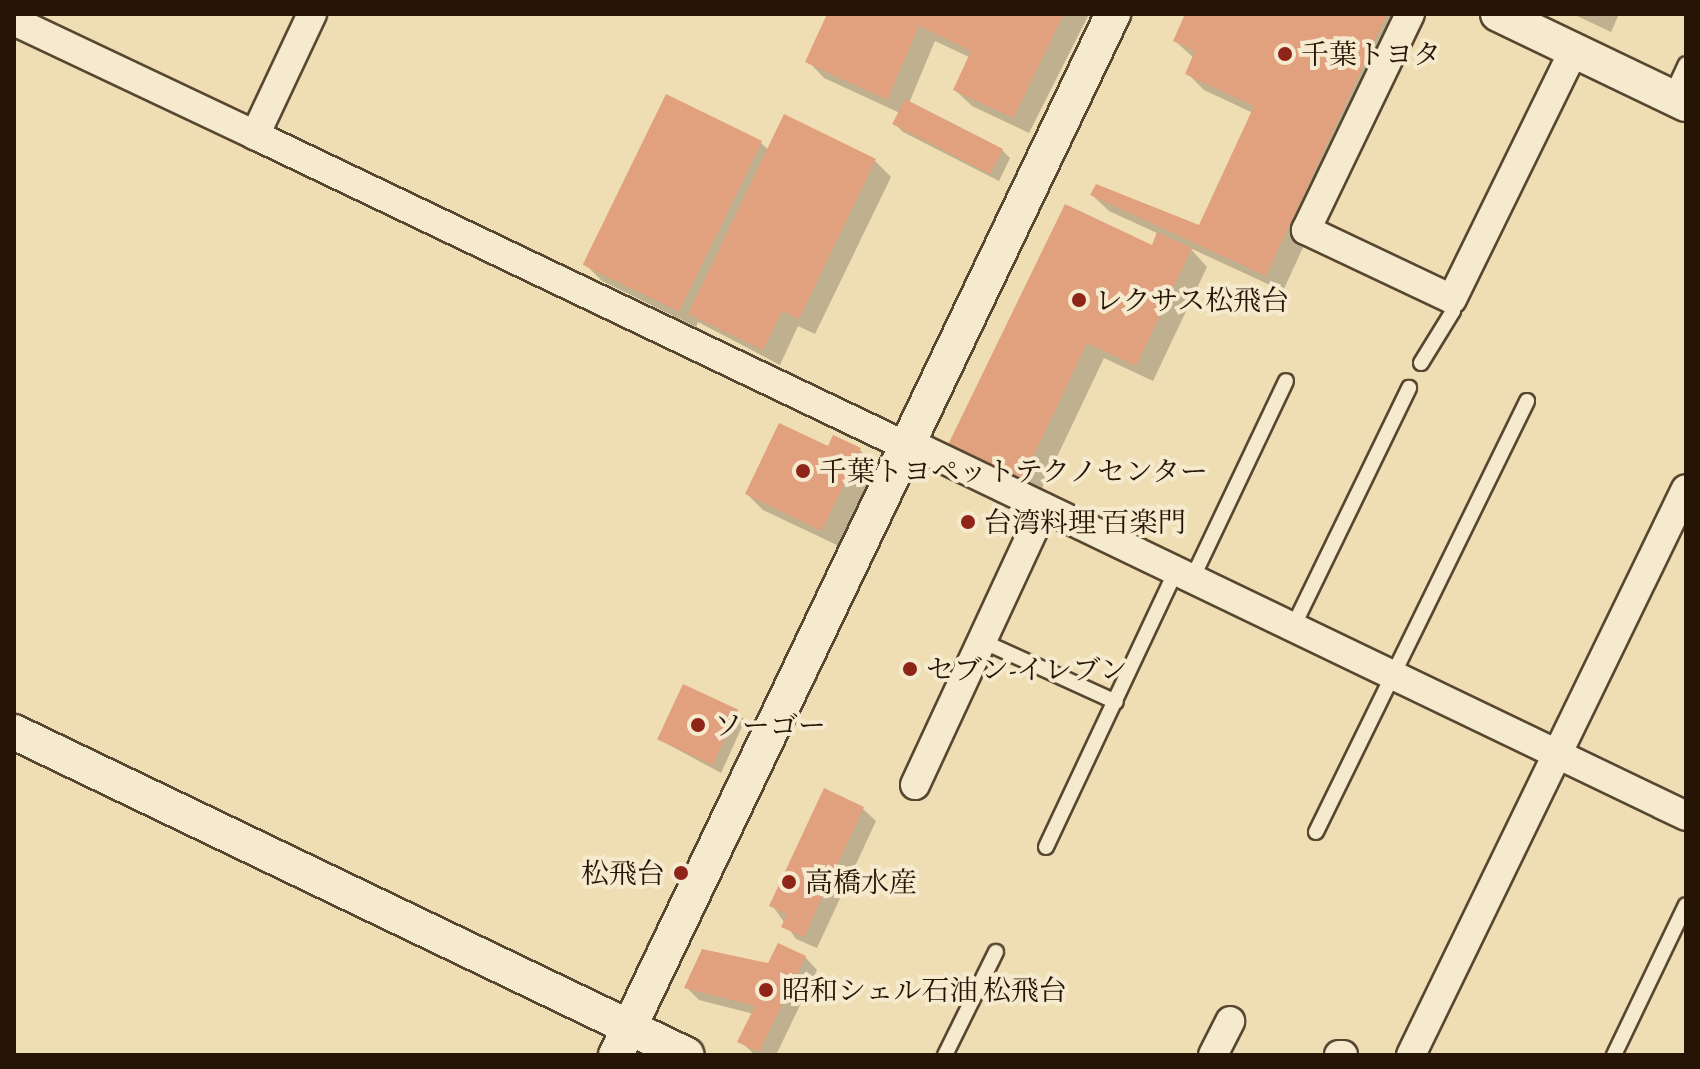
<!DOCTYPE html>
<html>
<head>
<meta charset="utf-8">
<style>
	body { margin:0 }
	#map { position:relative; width:1700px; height:1069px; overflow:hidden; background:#efddb3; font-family:"EB Garamond","Noto Serif JP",serif }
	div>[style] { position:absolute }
	.shadow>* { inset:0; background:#0003 }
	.building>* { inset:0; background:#e1a07e; transform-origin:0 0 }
	.roads { filter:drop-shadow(2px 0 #584730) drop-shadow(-2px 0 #584730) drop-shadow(0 2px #584730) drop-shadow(0 -2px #584730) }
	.service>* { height:14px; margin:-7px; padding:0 7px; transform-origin:7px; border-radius:7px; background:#f5e9ce }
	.minor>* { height:28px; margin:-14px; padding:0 14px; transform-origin:14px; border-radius:14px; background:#f5e9ce }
	.tertiary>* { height:34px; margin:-17px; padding:0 17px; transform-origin:17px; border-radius:17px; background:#f5e9ce }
	.dots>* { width:22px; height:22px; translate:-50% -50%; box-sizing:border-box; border:4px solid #f5e9ce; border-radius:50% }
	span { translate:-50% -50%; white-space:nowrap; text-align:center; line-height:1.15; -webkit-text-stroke:8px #f5e9ce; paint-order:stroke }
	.poi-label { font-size:28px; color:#261505 }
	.left { translate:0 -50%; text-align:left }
	.right { translate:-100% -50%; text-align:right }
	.frame { position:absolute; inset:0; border:16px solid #261505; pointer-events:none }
</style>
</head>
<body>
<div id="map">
	<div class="shadow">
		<div style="clip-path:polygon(829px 14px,1089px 14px,1029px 133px,972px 106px,955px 90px,971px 58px,935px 41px,909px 103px,1002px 150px,1010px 158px,999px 181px,903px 132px,895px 124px,900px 113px,824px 78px,808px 61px)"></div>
		<div style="clip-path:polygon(1187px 14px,1403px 14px,1408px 19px,1283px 291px,1190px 248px,1207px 267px,1153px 381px,1104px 358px,1036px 501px,963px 469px,1153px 248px,1159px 234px,1109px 211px,1092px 195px,1200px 228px,1253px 113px,1204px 90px,1188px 74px,1194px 58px,1175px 41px)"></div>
		<div style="clip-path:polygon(1573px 14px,1619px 14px,1611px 32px)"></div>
		<div style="clip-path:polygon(761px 143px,769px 150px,875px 161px,891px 177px,815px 334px,798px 326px,780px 365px,698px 322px,696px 327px,602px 281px,585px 264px)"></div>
		<div style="clip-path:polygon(829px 449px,860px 450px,876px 466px,839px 546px,763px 510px,747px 494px)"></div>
		<div style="clip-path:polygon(736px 712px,745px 720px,721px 773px,660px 740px)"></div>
		<div style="clip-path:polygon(863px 809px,876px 821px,817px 948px,796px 939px,772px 905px)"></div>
		<div style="clip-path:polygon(805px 957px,817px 970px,776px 1055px,755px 1055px,740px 1041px,754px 1014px,699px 1000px,687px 988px)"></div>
	</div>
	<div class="building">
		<div style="clip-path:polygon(827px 14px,1064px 14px,1013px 118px,953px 90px,971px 51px,919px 26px,887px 100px,805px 62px)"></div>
		<div style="clip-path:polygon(1185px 14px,1387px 14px,1266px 276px,1090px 195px,1096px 184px,1199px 225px,1254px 106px,1185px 74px,1195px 51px,1173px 41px)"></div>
		<div style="left:666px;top:94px;width:107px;height:190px;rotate:26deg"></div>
		<div style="left:905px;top:99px;width:110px;height:28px;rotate:27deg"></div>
		<div style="clip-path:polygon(784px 114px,876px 159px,799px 319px,782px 311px,763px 350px,688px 314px)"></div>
		<div style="clip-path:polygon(1065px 204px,1152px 245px,1157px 232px,1192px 248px,1136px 366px,1087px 343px,1019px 486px,944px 453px)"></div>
		<div style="clip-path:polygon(779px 423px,828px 446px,833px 435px,861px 448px,822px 531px,745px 494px)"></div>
		<div style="left:683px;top:684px;width:61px;height:61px;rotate:25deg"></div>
		<div style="clip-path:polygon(824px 788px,864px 807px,804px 937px,781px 927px,787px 914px,769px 906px)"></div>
		<div style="clip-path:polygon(778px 943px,806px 956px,759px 1052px,737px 1042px,755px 1006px,684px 988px,702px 949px,768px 963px)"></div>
	</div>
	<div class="roads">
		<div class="service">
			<div style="left:1671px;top:96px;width:35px;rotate:-65deg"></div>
			<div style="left:1421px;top:363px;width:61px;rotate:-58.4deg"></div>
			<div style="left:1453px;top:311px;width:12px;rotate:-95deg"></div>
			<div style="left:1192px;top:579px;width:219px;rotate:-64.6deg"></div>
			<div style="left:1293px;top:627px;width:266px;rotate:-64.1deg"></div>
			<div style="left:982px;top:641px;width:147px;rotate:24.5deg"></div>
			<div style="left:1316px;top:832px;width:480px;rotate:-63.9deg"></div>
			<div style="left:1046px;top:847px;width:305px;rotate:-64.8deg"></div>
			<div style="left:945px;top:1055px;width:115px;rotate:-63.7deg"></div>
			<div style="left:1614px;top:1055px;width:166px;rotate:-64.4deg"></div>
		</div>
		<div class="minor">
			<div style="left:312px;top:14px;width:134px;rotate:115.2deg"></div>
			<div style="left:255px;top:135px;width:724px;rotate:25.54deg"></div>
			<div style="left:1410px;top:14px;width:240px;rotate:115.7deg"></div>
			<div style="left:1306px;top:230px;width:161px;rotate:25.3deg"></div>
			<div style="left:1452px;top:299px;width:277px;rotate:-63.9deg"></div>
			<div style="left:14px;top:21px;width:267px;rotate:25.3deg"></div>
			<div style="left:910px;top:443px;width:861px;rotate:25.67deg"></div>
			<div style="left:915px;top:785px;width:306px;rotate:-65.1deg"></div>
			<div style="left:1213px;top:1055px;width:38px;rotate:-63deg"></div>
			<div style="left:1339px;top:1055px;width:4px"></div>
			<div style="left:1411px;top:1055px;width:629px;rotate:-64.09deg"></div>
		</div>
		<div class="tertiary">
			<div style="left:1498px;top:14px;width:208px;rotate:25.6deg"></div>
			<div style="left:14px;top:732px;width:746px;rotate:25.64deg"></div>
			<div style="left:616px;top:1055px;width:1154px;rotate:-64.48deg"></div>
		</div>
	</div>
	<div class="dots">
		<div style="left:1285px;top:54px;background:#8f2418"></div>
		<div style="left:1079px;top:300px;background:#8f2418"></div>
		<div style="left:803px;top:471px;background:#8f2418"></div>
		<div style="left:968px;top:522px;background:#8f2418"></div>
		<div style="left:910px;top:669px;background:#8f2418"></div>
		<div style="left:698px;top:725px;background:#8f2418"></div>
		<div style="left:681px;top:873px;background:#8f2418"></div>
		<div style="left:789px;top:882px;background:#8f2418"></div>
		<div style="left:766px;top:990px;background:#8f2418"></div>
	</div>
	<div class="poi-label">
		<span class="left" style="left:1301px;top:54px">千葉トヨタ</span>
		<span class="left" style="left:1095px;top:300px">レクサス松飛台</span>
		<span class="left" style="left:819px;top:471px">千葉トヨペットテクノセンター</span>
		<span class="left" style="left:984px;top:522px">台湾料理 百楽門</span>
		<span class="left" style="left:926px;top:669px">セブン-イレブン</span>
		<span class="left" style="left:714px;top:725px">ソーゴー</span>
		<span class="right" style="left:665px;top:873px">松飛台</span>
		<span class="left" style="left:805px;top:882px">高橋水産</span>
		<span class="left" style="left:782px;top:990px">昭和シェル石油 松飛台</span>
	</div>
	<div class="frame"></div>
</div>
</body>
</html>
